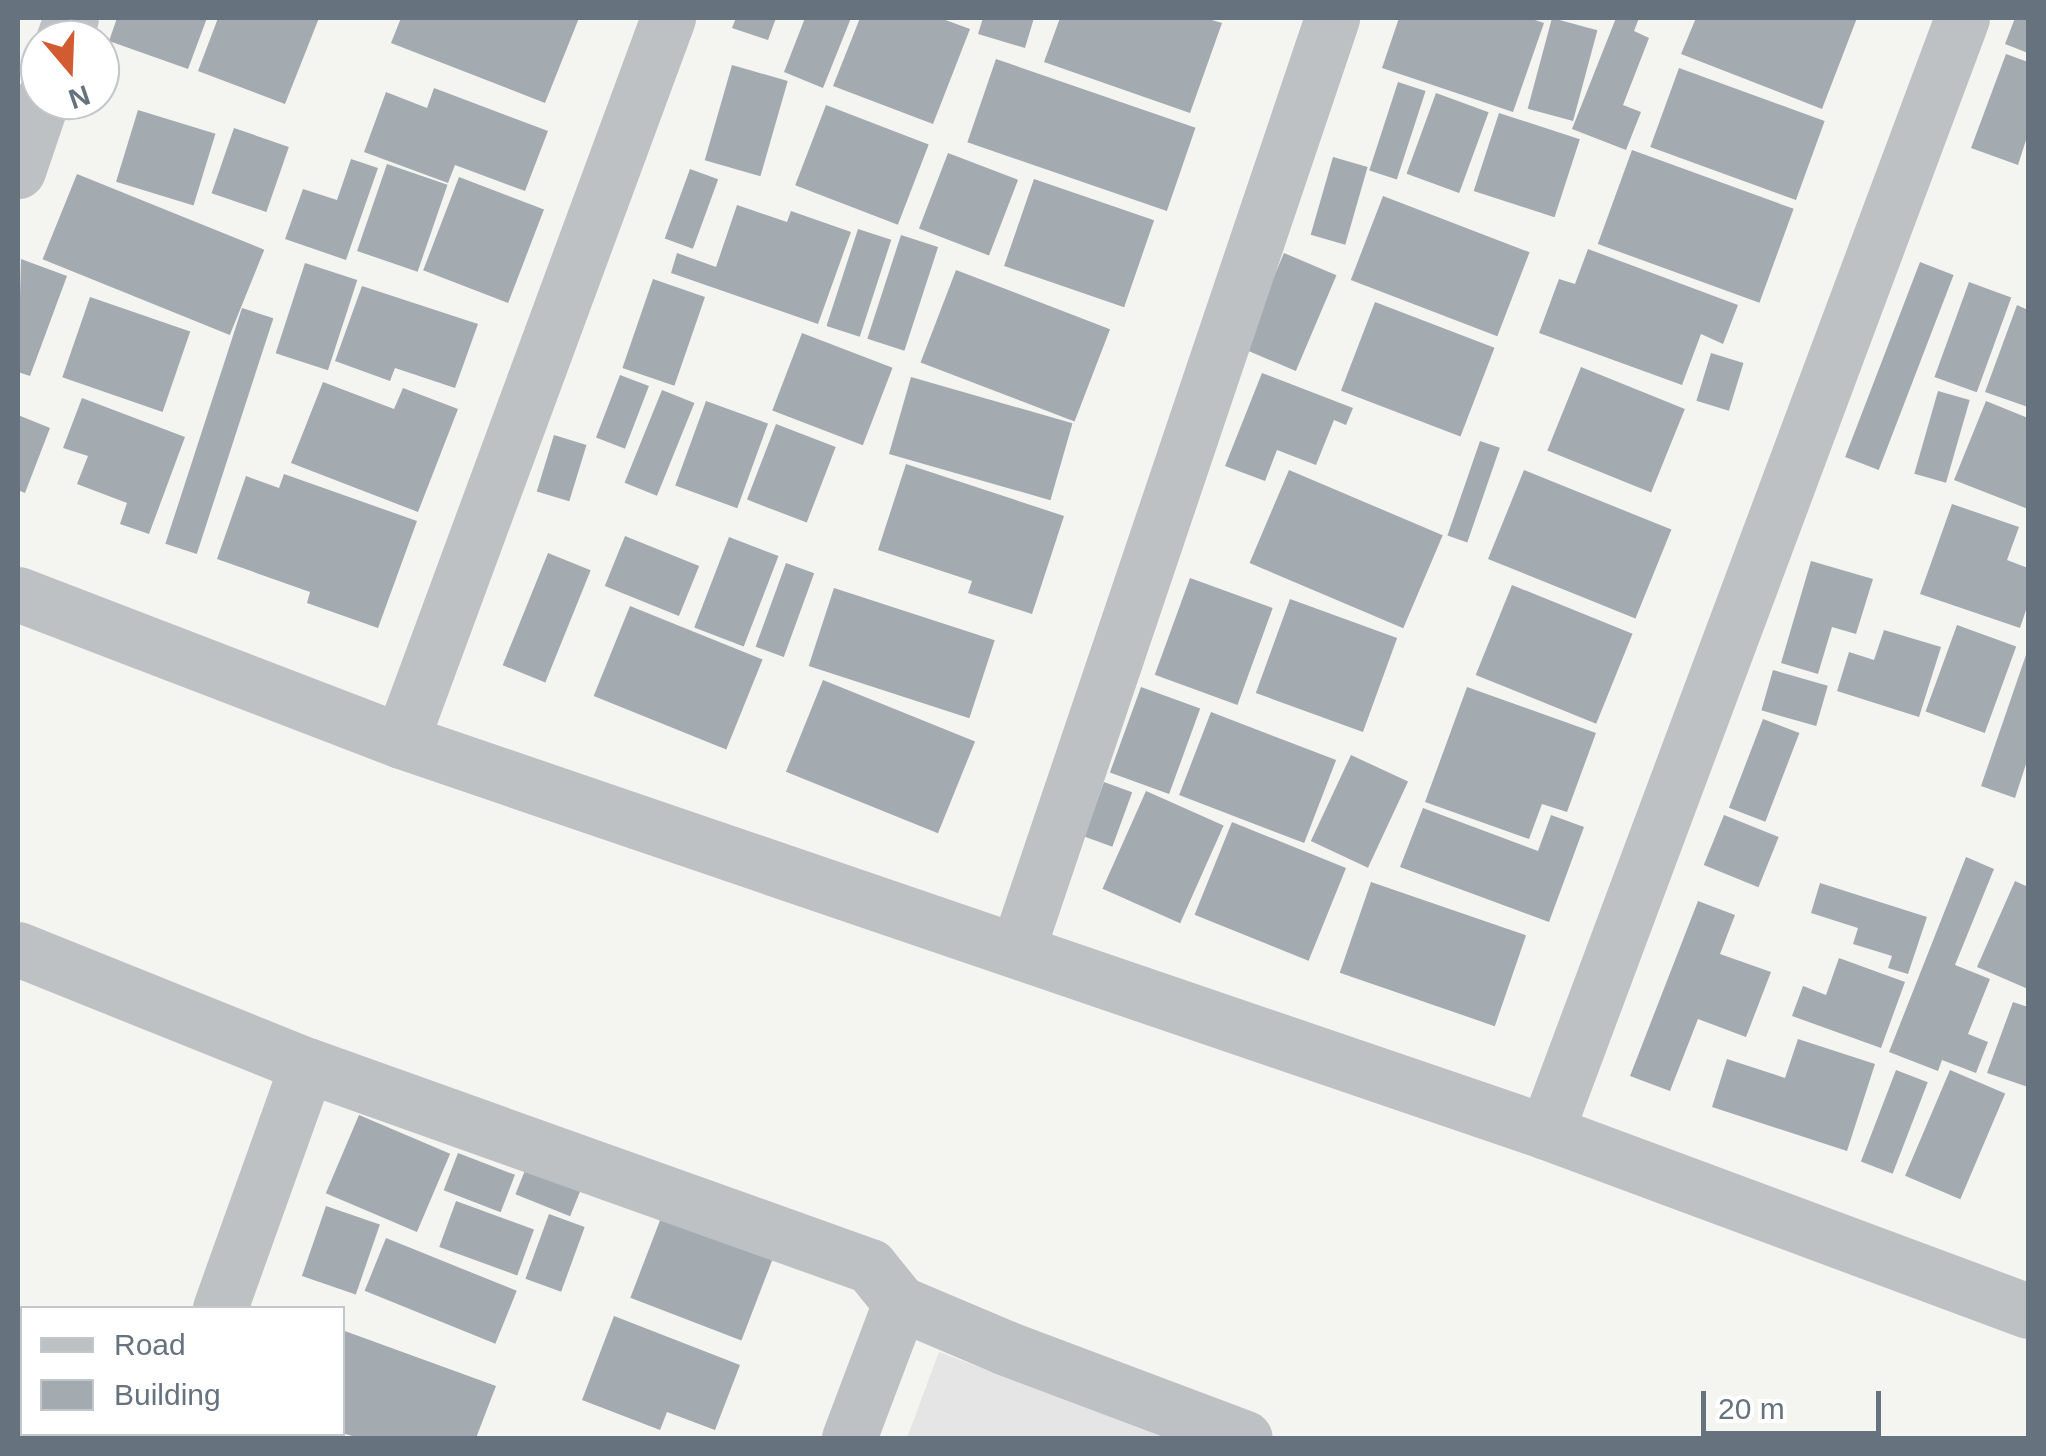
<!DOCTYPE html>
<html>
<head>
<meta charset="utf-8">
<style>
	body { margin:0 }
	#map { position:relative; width:2046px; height:1456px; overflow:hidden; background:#f4f4f0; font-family:Arial,sans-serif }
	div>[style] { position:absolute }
	.built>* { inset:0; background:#e4e5e4 }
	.building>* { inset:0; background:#a4abb0; transform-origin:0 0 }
	.street>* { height:55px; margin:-27.5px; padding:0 27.5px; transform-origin:27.5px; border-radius:27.5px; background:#bdc1c4 }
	span { translate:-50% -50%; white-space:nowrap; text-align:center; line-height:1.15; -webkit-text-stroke:10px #fff; paint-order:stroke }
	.frame { position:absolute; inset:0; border:20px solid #66737f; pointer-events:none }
	.legend { position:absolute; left:20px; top:1306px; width:325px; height:130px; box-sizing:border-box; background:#fff; border:2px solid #c2c7cc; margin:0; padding:12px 18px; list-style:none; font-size:30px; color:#66737f }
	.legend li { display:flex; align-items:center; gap:20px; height:50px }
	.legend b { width:50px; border:2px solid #c2c7cc }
	.north { position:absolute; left:20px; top:20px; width:100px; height:100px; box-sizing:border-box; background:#fff; border:2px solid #c2c7cc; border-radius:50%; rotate:161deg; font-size:28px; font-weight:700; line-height:40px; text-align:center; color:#66737f }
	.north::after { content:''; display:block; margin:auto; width:35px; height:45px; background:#d25b32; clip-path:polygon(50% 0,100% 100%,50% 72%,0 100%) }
	.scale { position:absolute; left:1701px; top:1391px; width:180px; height:45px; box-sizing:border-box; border:5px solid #66737f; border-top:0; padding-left:12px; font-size:30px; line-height:35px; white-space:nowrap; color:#66737f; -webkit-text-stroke:8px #fff; paint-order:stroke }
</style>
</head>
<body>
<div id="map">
	<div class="built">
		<div style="clip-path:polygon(939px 1352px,1169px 1438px,907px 1438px)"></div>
	</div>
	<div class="building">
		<div style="clip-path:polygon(117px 18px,207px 18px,188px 69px,109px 41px)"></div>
		<div style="clip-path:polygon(218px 18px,319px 18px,285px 104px,198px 71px)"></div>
		<div style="clip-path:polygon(401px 18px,579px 18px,545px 103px,391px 43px)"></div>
		<div style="clip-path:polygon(736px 18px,776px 18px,768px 40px,732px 28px)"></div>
		<div style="clip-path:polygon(805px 18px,851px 18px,823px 88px,784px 72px)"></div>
		<div style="clip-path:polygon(860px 18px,940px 18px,970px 29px,933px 124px,833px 86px)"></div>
		<div style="clip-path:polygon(983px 18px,1034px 18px,1025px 48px,978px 34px)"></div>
		<div style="clip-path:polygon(1060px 18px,1205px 18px,1222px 23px,1190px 113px,1044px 62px)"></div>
		<div style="clip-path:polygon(1399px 18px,1529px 18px,1544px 23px,1513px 112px,1382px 68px)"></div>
		<div style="left:1552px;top:18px;width:47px;height:94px;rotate:15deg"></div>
		<div style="clip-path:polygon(1616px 18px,1639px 18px,1634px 31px,1649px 38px,1623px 105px,1641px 112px,1626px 150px,1572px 129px)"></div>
		<div style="clip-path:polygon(1696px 18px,1857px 18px,1822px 109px,1681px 54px)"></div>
		<div style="clip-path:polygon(2015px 18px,2028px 18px,2028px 53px,2005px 44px)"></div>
		<div style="clip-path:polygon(2006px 54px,2028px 62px,2028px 134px,2018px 165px,1971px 148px)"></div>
		<div style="left:996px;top:59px;width:211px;height:88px;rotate:19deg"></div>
		<div style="left:732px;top:65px;width:58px;height:99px;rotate:16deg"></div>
		<div style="left:1679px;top:68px;width:155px;height:84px;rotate:20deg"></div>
		<div style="left:1398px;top:82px;width:29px;height:93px;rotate:18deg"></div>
		<div style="clip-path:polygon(434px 88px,548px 131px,525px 191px,455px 165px,448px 183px,364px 152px,386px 92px,427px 108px)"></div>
		<div style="left:1436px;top:93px;width:56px;height:86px;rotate:20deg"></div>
		<div style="left:826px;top:105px;width:110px;height:86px;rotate:21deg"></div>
		<div style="left:138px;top:110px;width:81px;height:75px;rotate:17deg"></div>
		<div style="left:1499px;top:113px;width:85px;height:82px;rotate:18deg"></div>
		<div style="left:234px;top:128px;width:58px;height:69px;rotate:19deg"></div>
		<div style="left:1632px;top:150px;width:172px;height:100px;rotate:20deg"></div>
		<div style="left:948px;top:153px;width:75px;height:81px;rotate:21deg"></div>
		<div style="left:1333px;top:157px;width:36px;height:81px;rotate:16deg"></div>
		<div style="clip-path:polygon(351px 159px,378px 168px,346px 260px,285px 239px,303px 189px,337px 200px)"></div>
		<div style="left:387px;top:164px;width:64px;height:92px;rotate:19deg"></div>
		<div style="left:690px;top:169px;width:30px;height:74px;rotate:20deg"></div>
		<div style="left:77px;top:174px;width:202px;height:92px;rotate:22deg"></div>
		<div style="left:459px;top:177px;width:91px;height:100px;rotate:21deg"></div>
		<div style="left:1034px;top:179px;width:127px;height:92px;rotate:19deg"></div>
		<div style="left:1383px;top:196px;width:157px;height:90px;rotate:21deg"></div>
		<div style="clip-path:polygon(737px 205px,787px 222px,791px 211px,851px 232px,818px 324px,671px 273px,677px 253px,716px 267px)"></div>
		<div style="left:858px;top:229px;width:35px;height:102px;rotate:18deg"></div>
		<div style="left:901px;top:235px;width:39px;height:109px;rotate:18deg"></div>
		<div style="clip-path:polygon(1588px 249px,1738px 305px,1723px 344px,1701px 334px,1682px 385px,1539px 333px,1559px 279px,1575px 284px)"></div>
		<div style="left:1284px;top:253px;width:57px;height:104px;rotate:23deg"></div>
		<div style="clip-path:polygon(21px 259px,67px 276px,30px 376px,18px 372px)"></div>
		<div style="left:1920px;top:262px;width:36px;height:209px;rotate:21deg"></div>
		<div style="left:305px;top:263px;width:55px;height:95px;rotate:18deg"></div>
		<div style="left:956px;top:270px;width:165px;height:99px;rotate:21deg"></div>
		<div style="left:653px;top:279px;width:55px;height:94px;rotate:19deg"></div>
		<div style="left:1969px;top:282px;width:45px;height:101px;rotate:20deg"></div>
		<div style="clip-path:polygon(362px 286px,478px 324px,455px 388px,395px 368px,390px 381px,335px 361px)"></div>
		<div style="left:90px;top:297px;width:106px;height:85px;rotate:19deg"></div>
		<div style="left:1375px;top:302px;width:128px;height:95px;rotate:21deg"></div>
		<div style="clip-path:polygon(2017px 305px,2028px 310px,2028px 407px,1985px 392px)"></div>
		<div style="left:242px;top:308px;width:33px;height:248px;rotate:18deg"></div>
		<div style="left:802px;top:333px;width:97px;height:83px;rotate:21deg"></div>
		<div style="left:1711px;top:353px;width:34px;height:50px;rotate:17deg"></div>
		<div style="left:1581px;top:367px;width:112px;height:90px;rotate:22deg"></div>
		<div style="clip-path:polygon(1262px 373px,1353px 408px,1346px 425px,1334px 420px,1316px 465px,1277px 450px,1265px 481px,1225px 466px)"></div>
		<div style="left:620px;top:375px;width:31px;height:67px;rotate:21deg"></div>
		<div style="left:911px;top:377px;width:168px;height:80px;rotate:16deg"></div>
		<div style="clip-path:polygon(323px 382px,394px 409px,403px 388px,458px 409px,418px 512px,291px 463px)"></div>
		<div style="left:662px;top:390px;width:35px;height:100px;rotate:22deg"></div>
		<div style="left:1938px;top:391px;width:33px;height:86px;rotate:16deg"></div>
		<div style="clip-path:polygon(82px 398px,185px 437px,149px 534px,120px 524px,127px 503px,77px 484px,88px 456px,63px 448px)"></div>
		<div style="left:706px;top:401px;width:66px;height:90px;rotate:20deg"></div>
		<div style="clip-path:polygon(1986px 401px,2028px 418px,2028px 509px,1954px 480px)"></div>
		<div style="clip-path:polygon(18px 415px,50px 428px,25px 493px,18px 490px)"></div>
		<div style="left:776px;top:424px;width:64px;height:81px;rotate:21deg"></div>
		<div style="left:554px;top:435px;width:34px;height:59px;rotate:17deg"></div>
		<div style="left:1480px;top:441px;width:21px;height:100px;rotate:19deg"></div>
		<div style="clip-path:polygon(906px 464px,1064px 516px,1032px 614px,968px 593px,972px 581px,878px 550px)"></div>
		<div style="left:1289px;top:470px;width:167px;height:101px;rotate:23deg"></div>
		<div style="left:1524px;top:470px;width:159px;height:96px;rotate:22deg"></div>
		<div style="clip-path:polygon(284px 474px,417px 521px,378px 628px,307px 603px,310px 592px,217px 559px,246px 476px,279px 488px)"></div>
		<div style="clip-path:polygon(1952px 504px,2019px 527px,2007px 560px,2028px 568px,2028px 604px,2020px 628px,1920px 594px)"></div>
		<div style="left:625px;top:536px;width:80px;height:54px;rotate:22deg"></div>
		<div style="left:729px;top:537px;width:53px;height:97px;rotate:21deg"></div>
		<div style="left:548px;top:553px;width:46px;height:121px;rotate:22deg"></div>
		<div style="clip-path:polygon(1811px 561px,1873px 579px,1856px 634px,1832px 627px,1818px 674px,1781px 663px)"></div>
		<div style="left:786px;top:563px;width:30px;height:89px;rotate:20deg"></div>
		<div style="left:1190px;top:578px;width:88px;height:103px;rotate:20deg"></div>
		<div style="left:1512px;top:585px;width:130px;height:97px;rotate:22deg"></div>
		<div style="left:834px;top:588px;width:169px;height:82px;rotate:18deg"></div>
		<div style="left:1290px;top:599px;width:114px;height:100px;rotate:20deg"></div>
		<div style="left:630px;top:606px;width:143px;height:97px;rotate:22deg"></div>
		<div style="left:1957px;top:625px;width:63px;height:92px;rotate:20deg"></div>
		<div style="clip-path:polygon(1884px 630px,1941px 647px,1919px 717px,1837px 691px,1849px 652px,1874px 660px)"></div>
		<div style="clip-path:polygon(2028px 649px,2028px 758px,2015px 798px,1981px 786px)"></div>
		<div style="left:1773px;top:670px;width:57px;height:42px;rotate:16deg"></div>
		<div style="left:823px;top:680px;width:164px;height:99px;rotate:22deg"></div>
		<div style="left:1141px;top:687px;width:63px;height:91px;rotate:20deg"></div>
		<div style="clip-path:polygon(1467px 687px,1596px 733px,1567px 812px,1542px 804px,1529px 839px,1425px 802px)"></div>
		<div style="left:1211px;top:712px;width:134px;height:89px;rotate:21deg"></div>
		<div style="left:1763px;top:719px;width:39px;height:95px;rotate:21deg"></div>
		<div style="left:1351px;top:755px;width:63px;height:95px;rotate:25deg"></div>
		<div style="left:1104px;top:782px;width:30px;height:58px;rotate:20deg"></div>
		<div style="left:1146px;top:791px;width:85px;height:107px;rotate:24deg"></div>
		<div style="clip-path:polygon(1423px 808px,1538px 851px,1551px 815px,1584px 827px,1549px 922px,1400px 867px)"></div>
		<div style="left:1724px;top:815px;width:59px;height:54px;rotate:22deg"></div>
		<div style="left:1232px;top:822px;width:123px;height:100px;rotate:22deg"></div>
		<div style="clip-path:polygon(1966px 857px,1994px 869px,1955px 965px,1990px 979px,1968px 1034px,1988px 1042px,1976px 1073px,1942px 1060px,1938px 1071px,1889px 1052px)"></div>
		<div style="clip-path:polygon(2015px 881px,2028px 887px,2028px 989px,1977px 967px)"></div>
		<div style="left:1371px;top:882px;width:164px;height:96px;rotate:19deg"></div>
		<div style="clip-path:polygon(1820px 883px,1927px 917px,1908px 974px,1888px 968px,1892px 956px,1853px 944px,1858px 928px,1811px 913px)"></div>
		<div style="clip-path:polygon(1698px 901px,1735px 915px,1720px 954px,1771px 972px,1746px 1037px,1698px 1019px,1670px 1091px,1630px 1076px)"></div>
		<div style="clip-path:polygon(1839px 958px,1905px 982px,1881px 1048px,1792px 1016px,1803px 986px,1826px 995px)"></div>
		<div style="clip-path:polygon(2013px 1002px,2028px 1007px,2028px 1087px,1987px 1073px)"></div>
		<div style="clip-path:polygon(1798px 1039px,1875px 1064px,1847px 1151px,1712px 1107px,1727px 1059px,1785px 1078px)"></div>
		<div style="left:1896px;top:1070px;width:34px;height:98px;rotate:21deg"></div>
		<div style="left:1950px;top:1070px;width:60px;height:115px;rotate:23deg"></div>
		<div style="left:359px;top:1115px;width:99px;height:85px;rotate:23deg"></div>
		<div style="left:458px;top:1153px;width:61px;height:40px;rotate:21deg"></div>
		<div style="left:530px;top:1158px;width:59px;height:39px;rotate:22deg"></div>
		<div style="left:456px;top:1201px;width:83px;height:49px;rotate:20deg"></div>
		<div style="left:326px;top:1206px;width:57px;height:74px;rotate:19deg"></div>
		<div style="left:664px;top:1210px;width:119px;height:94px;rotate:21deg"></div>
		<div style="left:549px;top:1214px;width:38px;height:69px;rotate:20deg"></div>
		<div style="left:386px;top:1238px;width:141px;height:57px;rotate:22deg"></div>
		<div style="clip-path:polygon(614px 1316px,740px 1365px,715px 1430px,667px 1412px,660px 1430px,582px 1400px)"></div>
		<div style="clip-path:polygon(342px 1330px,496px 1386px,476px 1438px,359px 1438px,342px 1433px)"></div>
		<div style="left:224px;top:1434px;width:46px;height:4px"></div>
	</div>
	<div class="street">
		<div style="left:63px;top:40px;width:23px;rotate:-70deg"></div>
		<div style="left:18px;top:171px;width:75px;rotate:-71.3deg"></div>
		<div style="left:18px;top:594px;width:410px;rotate:21deg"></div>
		<div style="left:401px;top:741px;width:1210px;rotate:18.85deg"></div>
		<div style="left:1546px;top:1132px;width:514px;rotate:20.37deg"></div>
		<div style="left:401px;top:741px;width:771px;rotate:-69.73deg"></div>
		<div style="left:1018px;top:948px;width:982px;rotate:-71.34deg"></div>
		<div style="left:18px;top:949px;width:311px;rotate:21.9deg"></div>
		<div style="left:307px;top:1065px;width:598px;rotate:19.65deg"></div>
		<div style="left:870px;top:1266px;width:48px;rotate:51deg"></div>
		<div style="left:900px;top:1303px;width:115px;rotate:23deg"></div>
		<div style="left:1006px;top:1348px;width:255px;rotate:20.6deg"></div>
		<div style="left:1546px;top:1132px;width:1189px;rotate:-69.52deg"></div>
		<div style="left:220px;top:1308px;width:258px;rotate:-70.3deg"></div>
		<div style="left:173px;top:1438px;width:4px;rotate:-63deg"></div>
		<div style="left:849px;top:1438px;width:144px;rotate:-69.3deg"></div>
	</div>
	<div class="frame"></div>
	<ul class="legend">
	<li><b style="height:12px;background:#bdc1c4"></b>Road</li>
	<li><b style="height:28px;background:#a4abb0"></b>Building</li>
	</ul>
	<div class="north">N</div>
	<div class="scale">20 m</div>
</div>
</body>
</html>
